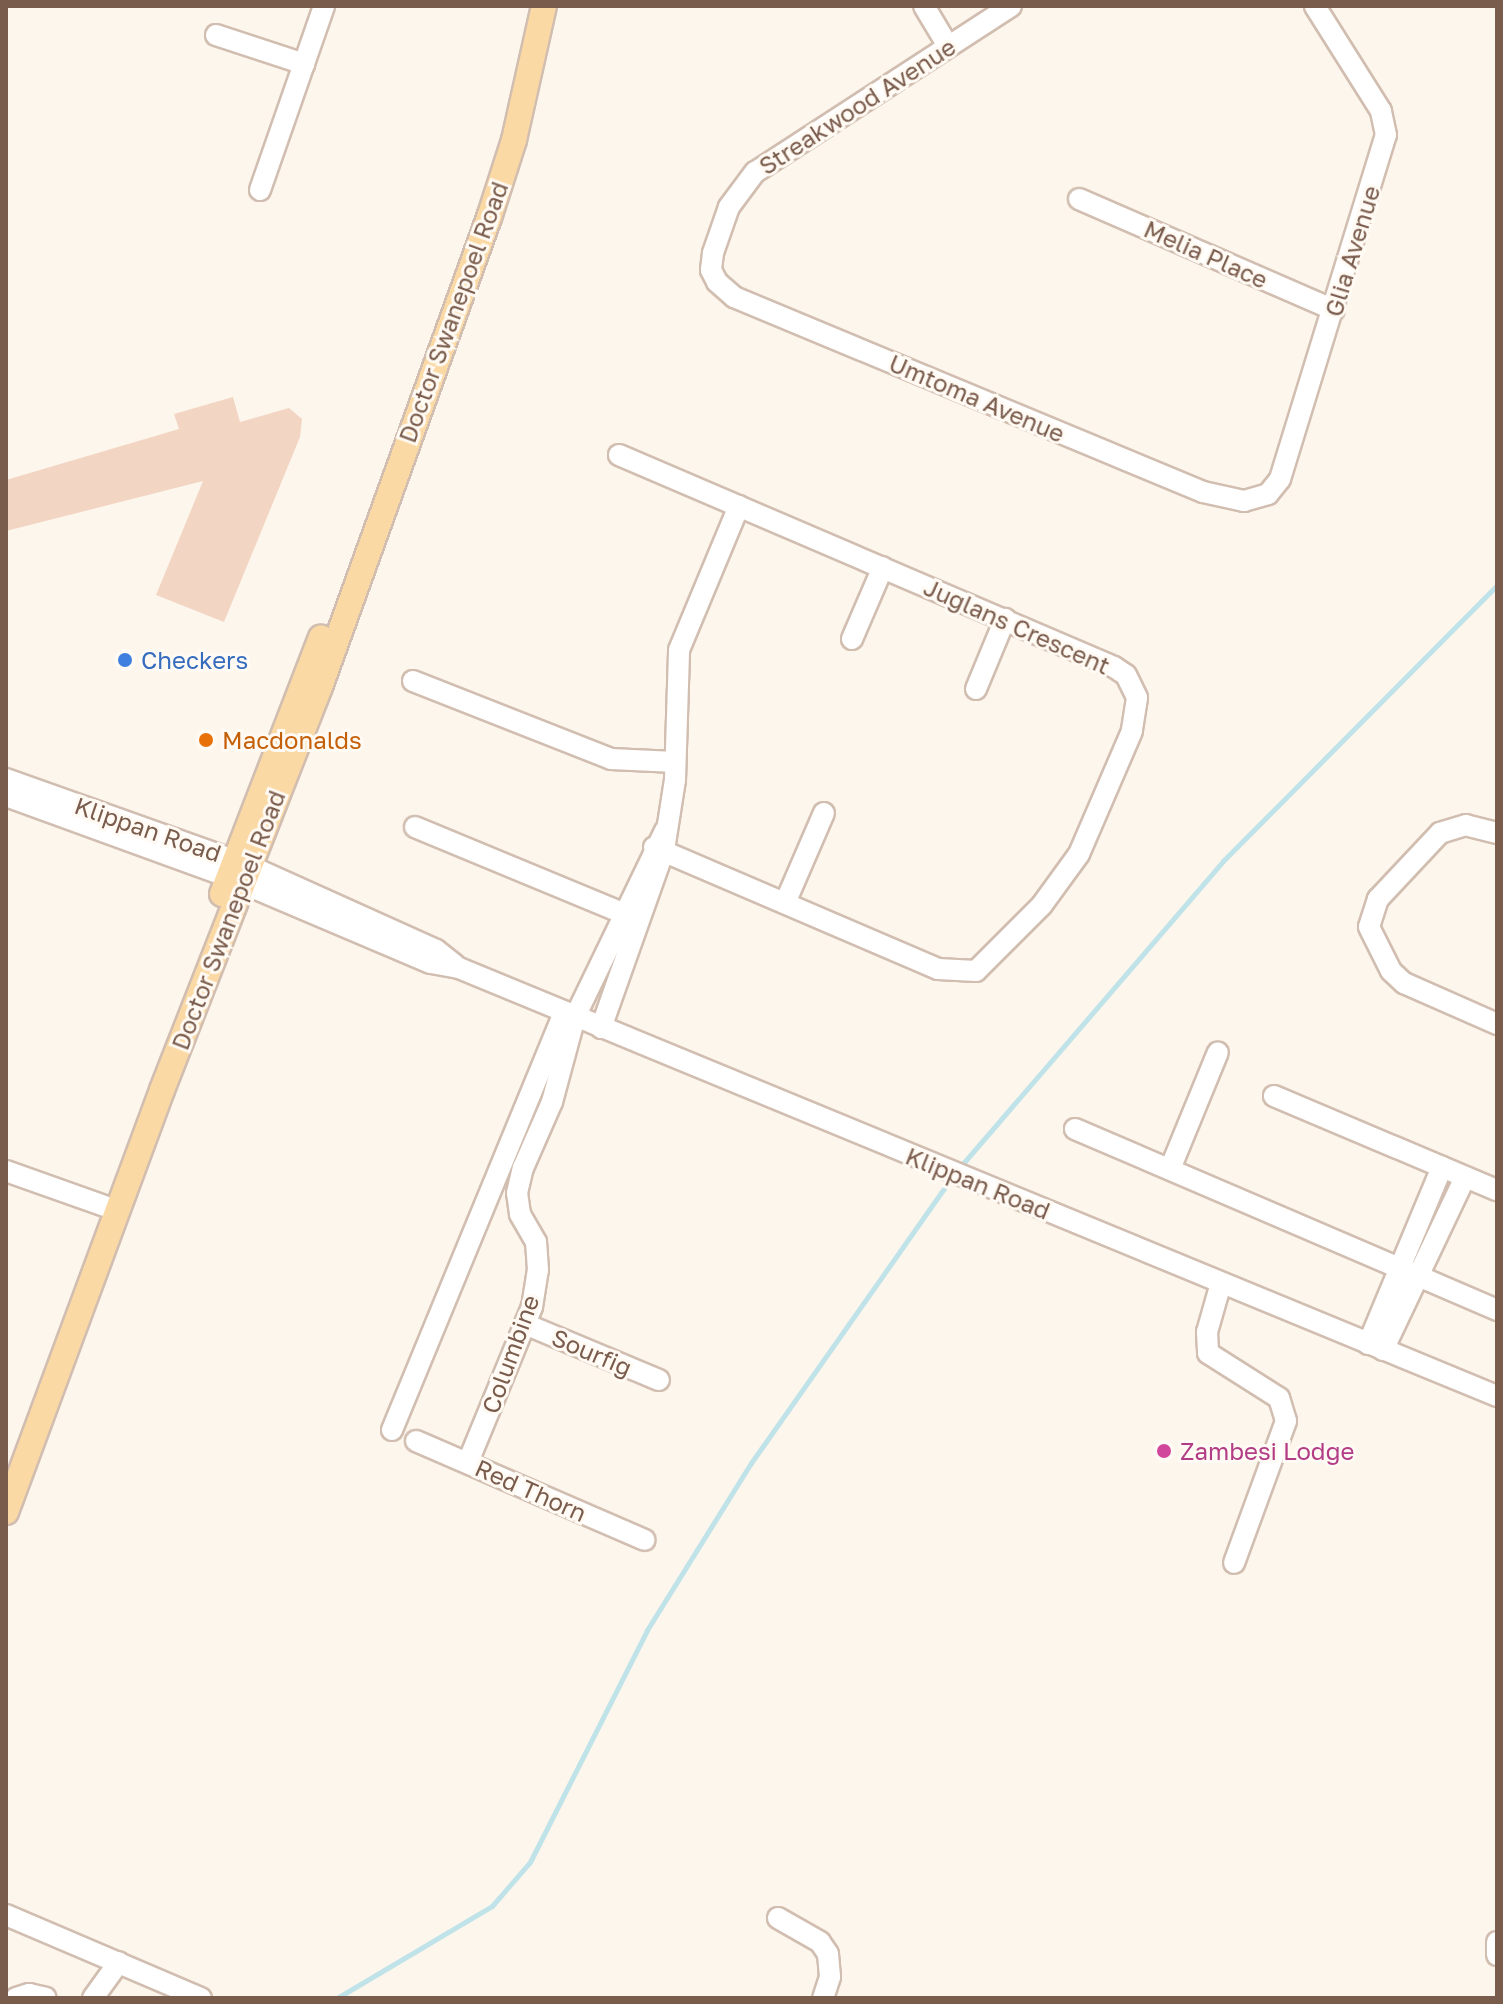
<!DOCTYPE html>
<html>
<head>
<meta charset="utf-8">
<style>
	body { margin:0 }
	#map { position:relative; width:1503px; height:2004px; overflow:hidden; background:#fdf6ec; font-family:"Golos Text",sans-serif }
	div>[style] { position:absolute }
	.stream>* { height:5px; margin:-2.5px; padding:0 2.5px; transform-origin:2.5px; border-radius:2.5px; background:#bfe3e8 }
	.building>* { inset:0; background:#f3d5c3 }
	.roads { filter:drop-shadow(2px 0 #d1beb0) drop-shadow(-2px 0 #d1beb0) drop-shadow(0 2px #d1beb0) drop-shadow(0 -2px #d1beb0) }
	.minor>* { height:20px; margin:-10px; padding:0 10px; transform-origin:10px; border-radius:10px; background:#fff }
	.major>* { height:24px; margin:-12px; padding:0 12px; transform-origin:12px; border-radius:12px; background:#fbd9a5 }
	.dots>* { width:22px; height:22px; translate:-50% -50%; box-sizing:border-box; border:4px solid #fffaf3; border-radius:50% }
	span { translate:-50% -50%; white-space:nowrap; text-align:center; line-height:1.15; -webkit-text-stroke:6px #fffaf3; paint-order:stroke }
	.street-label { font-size:24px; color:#7a5c4d }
	.shop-label { font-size:24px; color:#366cbe }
	.left { translate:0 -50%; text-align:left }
	.food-label { font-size:24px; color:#c56008 }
	.hotel-label { font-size:24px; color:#b23c85 }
	.frame { position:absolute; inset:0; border:8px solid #7a5c4d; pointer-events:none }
</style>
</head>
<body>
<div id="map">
	<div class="stream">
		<div style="left:960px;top:1167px;width:403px;rotate:-49.3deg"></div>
		<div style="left:1223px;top:861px;width:389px;rotate:-45.2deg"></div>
		<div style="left:337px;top:1998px;width:180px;rotate:-30.7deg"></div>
		<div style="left:492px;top:1906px;width:58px;rotate:-49.2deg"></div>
		<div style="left:530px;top:1862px;width:260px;rotate:-63.2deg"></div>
		<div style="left:647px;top:1630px;width:197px;rotate:-58.1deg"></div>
		<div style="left:751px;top:1463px;width:348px;rotate:-54.9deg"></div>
	</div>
	<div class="building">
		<div style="clip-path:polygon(233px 397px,240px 422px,289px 408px,302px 419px,300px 437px,224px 622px,156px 595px,203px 481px,6px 531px,6px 480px,179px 429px,174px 414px)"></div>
	</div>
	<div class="roads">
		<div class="minor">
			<div style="left:924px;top:6px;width:47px;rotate:59deg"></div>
			<div style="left:1011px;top:6px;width:305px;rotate:147deg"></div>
			<div style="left:755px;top:172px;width:44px;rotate:126.6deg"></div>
			<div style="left:729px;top:207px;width:49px;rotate:109.2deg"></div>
			<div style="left:713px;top:253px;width:17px;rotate:97deg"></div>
			<div style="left:711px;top:270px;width:13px;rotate:63deg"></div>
			<div style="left:717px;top:282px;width:23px;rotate:41deg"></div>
			<div style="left:734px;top:297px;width:508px;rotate:22.58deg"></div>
			<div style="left:1203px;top:492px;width:42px;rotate:12.4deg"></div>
			<div style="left:1244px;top:501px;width:25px;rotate:-16deg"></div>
			<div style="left:1268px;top:494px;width:19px;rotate:-51deg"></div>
			<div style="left:1280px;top:479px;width:360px;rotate:-72.9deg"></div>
			<div style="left:1386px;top:135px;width:25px;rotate:-102deg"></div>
			<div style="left:1381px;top:111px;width:124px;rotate:-122.2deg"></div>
			<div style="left:216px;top:35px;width:93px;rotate:18.2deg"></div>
			<div style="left:260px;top:190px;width:195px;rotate:-70.8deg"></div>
			<div style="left:1079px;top:199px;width:278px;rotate:23.5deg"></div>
			<div style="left:619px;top:455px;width:538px;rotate:23.18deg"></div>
			<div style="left:1114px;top:667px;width:14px;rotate:34deg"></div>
			<div style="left:1126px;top:675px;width:25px;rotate:64deg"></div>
			<div style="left:1137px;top:698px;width:33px;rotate:99deg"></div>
			<div style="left:1132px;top:731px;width:134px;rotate:113.3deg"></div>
			<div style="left:1079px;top:854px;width:63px;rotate:126deg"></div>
			<div style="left:1042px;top:905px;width:93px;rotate:135deg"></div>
			<div style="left:976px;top:971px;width:38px;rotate:-177deg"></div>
			<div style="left:938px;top:969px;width:309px;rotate:-156.8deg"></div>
			<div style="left:852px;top:639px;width:78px;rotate:-66.7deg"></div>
			<div style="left:413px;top:681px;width:213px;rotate:21.5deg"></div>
			<div style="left:611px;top:759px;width:64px;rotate:2.7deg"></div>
			<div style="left:976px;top:689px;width:76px;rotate:-67.5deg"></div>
			<div style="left:6px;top:779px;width:259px;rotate:19.6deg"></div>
			<div style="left:250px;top:866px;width:204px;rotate:24.3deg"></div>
			<div style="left:436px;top:950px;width:24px;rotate:38deg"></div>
			<div style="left:6px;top:796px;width:236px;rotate:20deg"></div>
			<div style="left:228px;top:877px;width:220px;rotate:23deg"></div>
			<div style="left:431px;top:963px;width:28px;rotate:10deg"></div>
			<div style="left:459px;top:968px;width:1123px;rotate:22.41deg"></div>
			<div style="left:415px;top:827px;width:225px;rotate:22.5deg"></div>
			<div style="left:1497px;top:833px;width:32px;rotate:-166deg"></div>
			<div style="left:1466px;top:825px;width:27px;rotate:163deg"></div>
			<div style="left:1440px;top:833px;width:91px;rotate:133.2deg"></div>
			<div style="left:1378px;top:899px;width:29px;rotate:108deg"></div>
			<div style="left:1369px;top:927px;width:49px;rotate:63.4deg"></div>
			<div style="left:1391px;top:971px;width:18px;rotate:43deg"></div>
			<div style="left:1404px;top:983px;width:102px;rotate:23.8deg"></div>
			<div style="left:785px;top:903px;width:98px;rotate:-66.6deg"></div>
			<div style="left:601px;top:1028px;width:189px;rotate:-70.5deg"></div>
			<div style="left:664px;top:850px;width:71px;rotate:-81.1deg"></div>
			<div style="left:675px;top:780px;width:130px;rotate:-88.2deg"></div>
			<div style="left:679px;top:650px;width:156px;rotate:-67.4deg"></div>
			<div style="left:1274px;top:1096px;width:242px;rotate:22.9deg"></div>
			<div style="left:1075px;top:1129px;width:459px;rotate:23.2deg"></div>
			<div style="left:1170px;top:1169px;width:126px;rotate:-67.7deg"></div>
			<div style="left:6px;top:1171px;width:117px;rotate:19.5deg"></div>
			<div style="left:1221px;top:1283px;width:51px;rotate:105.9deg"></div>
			<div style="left:1207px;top:1332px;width:21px;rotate:87deg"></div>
			<div style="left:1208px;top:1353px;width:84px;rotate:32.4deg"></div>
			<div style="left:1279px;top:1398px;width:24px;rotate:73deg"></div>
			<div style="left:1286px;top:1421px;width:151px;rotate:110.1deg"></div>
			<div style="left:525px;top:1324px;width:145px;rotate:22.7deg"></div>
			<div style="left:1368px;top:1344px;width:192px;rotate:-67.3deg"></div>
			<div style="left:1383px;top:1350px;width:191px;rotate:-64.6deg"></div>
			<div style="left:392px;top:1430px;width:452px;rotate:-67.6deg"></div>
			<div style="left:416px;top:1441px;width:249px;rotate:23.4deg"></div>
			<div style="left:468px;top:1462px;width:168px;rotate:-67.6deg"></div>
			<div style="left:532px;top:1307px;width:37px;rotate:-81deg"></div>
			<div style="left:538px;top:1270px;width:28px;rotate:-94deg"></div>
			<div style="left:536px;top:1242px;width:32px;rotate:-120deg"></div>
			<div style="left:520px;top:1214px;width:21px;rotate:-98deg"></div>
			<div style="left:517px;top:1193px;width:26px;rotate:-77deg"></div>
			<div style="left:523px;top:1168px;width:72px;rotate:-66.3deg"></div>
			<div style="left:552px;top:1102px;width:88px;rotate:-74.9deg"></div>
			<div style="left:575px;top:1017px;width:207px;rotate:-64.2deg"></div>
			<div style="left:6px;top:1915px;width:212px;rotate:23.1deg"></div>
			<div style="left:778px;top:1918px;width:48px;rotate:29.7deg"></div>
			<div style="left:820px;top:1942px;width:14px;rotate:56deg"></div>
			<div style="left:828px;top:1954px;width:23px;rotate:85deg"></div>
			<div style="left:830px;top:1977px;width:22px;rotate:108deg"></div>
			<div style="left:1497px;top:1942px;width:13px;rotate:90deg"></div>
			<div style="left:16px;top:1998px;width:14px;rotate:-17deg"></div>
			<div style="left:29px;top:1994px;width:17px;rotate:13deg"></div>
			<div style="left:93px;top:1998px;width:44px;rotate:-54.2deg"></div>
		</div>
		<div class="major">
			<div style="left:222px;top:894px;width:275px;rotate:-68.9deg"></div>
			<div style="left:6px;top:1512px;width:450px;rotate:-69.7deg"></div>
			<div style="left:162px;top:1090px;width:433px;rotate:-68.6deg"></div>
			<div style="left:320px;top:687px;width:499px;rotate:-70.2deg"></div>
			<div style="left:489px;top:218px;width:82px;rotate:-72.2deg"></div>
			<div style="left:514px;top:140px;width:137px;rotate:-77.4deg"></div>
		</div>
	</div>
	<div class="dots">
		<div style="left:125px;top:660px;background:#3f7fe0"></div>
		<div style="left:206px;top:740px;background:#e8710a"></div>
		<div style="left:1164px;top:1451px;background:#d1479c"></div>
	</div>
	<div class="street-label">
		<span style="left:857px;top:106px;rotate:-33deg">Streakwood Avenue</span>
		<span style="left:1352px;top:251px;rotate:-73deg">Glia Avenue</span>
		<span style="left:1206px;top:254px;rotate:24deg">Melia Place</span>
		<span style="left:453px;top:312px;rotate:-70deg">Doctor Swanepoel Road</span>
		<span style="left:977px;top:398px;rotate:23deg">Umtoma Avenue</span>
		<span style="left:1017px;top:626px;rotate:24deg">Juglans Crescent</span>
		<span style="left:148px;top:829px;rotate:19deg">Klippan Road</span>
		<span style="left:228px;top:920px;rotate:-69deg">Doctor Swanepoel Road</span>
		<span style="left:978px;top:1183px;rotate:22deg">Klippan Road</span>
		<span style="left:592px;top:1352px;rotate:23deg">Sourfig</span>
		<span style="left:510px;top:1354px;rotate:-70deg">Columbine</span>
		<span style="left:531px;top:1490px;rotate:24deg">Red Thorn</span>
	</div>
	<div class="shop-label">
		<span class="left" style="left:141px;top:660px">Checkers</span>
	</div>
	<div class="food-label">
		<span class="left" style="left:222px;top:740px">Macdonalds</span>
	</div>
	<div class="hotel-label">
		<span class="left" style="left:1180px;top:1451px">Zambesi Lodge</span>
	</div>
	<div class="frame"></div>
</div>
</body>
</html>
